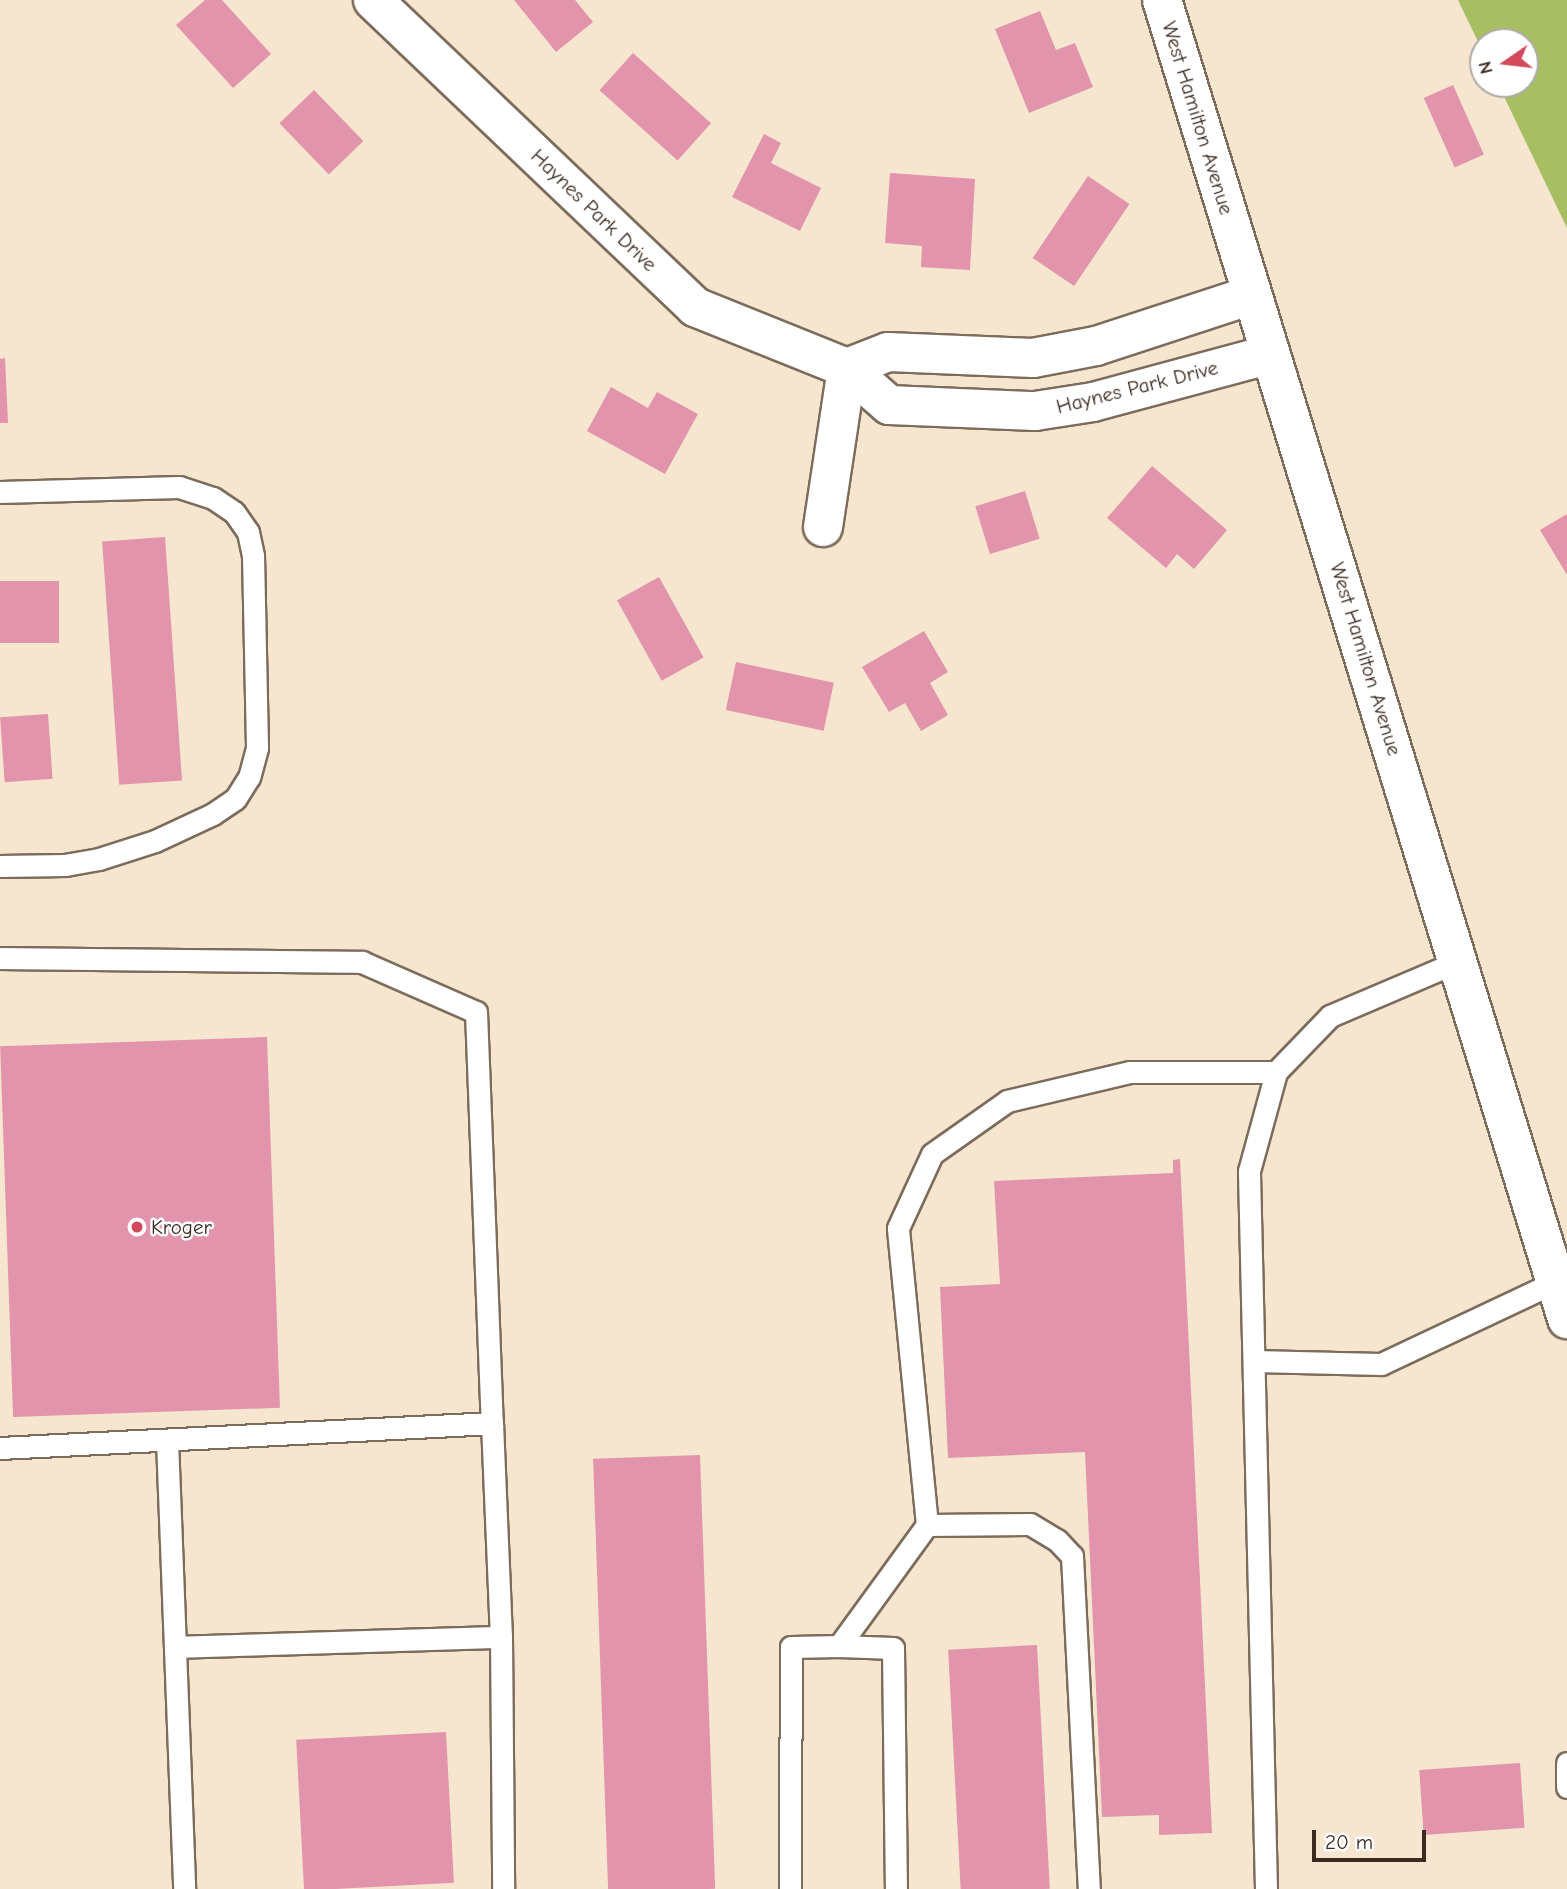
<!DOCTYPE html>
<html>
<head>
<meta charset="utf-8">
<style>
	body { margin:0 }
	#map { position:relative; width:1567px; height:1889px; overflow:hidden; background:#f6e6cf; font-family:"Comic Neue",sans-serif }
	div>[style] { position:absolute }
	.green>* { inset:0; background:#a7be63 }
	.building>* { inset:0; background:#e194ab; transform-origin:0 0 }
	.roads { filter:drop-shadow(2px 0 #7c6c5c) drop-shadow(-2px 0 #7c6c5c) drop-shadow(0 2px #7c6c5c) drop-shadow(0 -2px #7c6c5c) }
	.service>* { height:21px; margin:-10.5px; padding:0 10.5px; transform-origin:10.5px; border-radius:10.5px; background:#fff }
	.minor>* { height:38px; margin:-19px; padding:0 19px; transform-origin:19px; border-radius:19px; background:#fff }
	.tertiary>* { height:38px; margin:-19px; padding:0 19px; transform-origin:19px; border-radius:19px; background:#fff }
	.dots>* { width:19px; height:19px; translate:-50% -50%; box-sizing:border-box; border:4px solid #fff; border-radius:50% }
	span { translate:-50% -50%; white-space:nowrap; text-align:center; line-height:1.15; -webkit-text-stroke:5px #fff; paint-order:stroke }
	.street-label { font-size:21px; color:#3b2a1e }
	.poi-label { font-size:21px; color:#3b2a1e }
	.left { translate:0 -50%; text-align:left }
	.north { position:absolute; left:1469px; top:28px; width:70px; height:70px; box-sizing:border-box; background:#fff; border:2px solid #b1aaa5; border-radius:50%; rotate:256deg; font-size:19px; font-weight:700; line-height:28px; text-align:center; color:#3b2a1e }
	.north::after { content:''; display:block; margin:auto; width:24px; height:32px; background:#d1495b; clip-path:polygon(50% 0,100% 100%,50% 72%,0 100%) }
	.scale { position:absolute; left:1312px; top:1830px; width:114px; height:32px; box-sizing:border-box; border:4px solid #3b2a1e; border-top:0; padding-left:9px; font-size:21px; line-height:24px; white-space:nowrap; color:#3b2a1e; -webkit-text-stroke:5px #fff; paint-order:stroke }
</style>
</head>
<body>
<div id="map">
	<div class="green">
		<div style="clip-path:polygon(1458px 0,1567px 0,1567px 228px,1498px 84px,1525px 84px,1525px 42px,1483px 42px,1483px 52px)"></div>
	</div>
	<div class="building">
		<div style="clip-path:polygon(205px 0,222px 0,271px 54px,233px 88px,176px 25px)"></div>
		<div style="clip-path:polygon(514px 0,575px 0,593px 22px,556px 52px)"></div>
		<div style="clip-path:polygon(1040px 11px,1056px 50px,1075px 43px,1093px 87px,1029px 113px,995px 29px)"></div>
		<div style="left:633px;top:53px;width:105px;height:50px;rotate:42deg"></div>
		<div style="left:1453px;top:85px;width:76px;height:32px;rotate:66deg"></div>
		<div style="left:314px;top:90px;width:71px;height:48px;rotate:46deg"></div>
		<div style="clip-path:polygon(764px 134px,781px 143px,771px 163px,821px 188px,800px 231px,732px 197px)"></div>
		<div style="clip-path:polygon(890px 173px,975px 179px,970px 270px,921px 267px,922px 246px,885px 243px)"></div>
		<div style="left:1088px;top:176px;width:50px;height:99px;rotate:34deg"></div>
		<div style="clip-path:polygon(5px 358px,8px 423px,0 423px,0 359px)"></div>
		<div style="clip-path:polygon(611px 387px,648px 408px,657px 392px,698px 414px,665px 474px,587px 431px)"></div>
		<div style="clip-path:polygon(1152px 466px,1227px 530px,1194px 569px,1177px 554px,1166px 568px,1107px 518px)"></div>
		<div style="left:1025px;top:491px;width:50px;height:52px;rotate:73deg"></div>
		<div style="clip-path:polygon(1567px 514px,1567px 575px,1540px 530px)"></div>
		<div style="left:165px;top:537px;width:244px;height:63px;rotate:86deg"></div>
		<div style="left:659px;top:577px;width:92px;height:48px;rotate:61deg"></div>
		<div style="left:0;top:581px;width:59px;height:62px"></div>
		<div style="clip-path:polygon(924px 631px,948px 672px,930px 683px,948px 715px,921px 731px,905px 703px,889px 712px,862px 667px)"></div>
		<div style="left:736px;top:662px;width:100px;height:49px;rotate:12deg"></div>
		<div style="left:48px;top:714px;width:65px;height:48px;rotate:86deg"></div>
		<div style="left:267px;top:1037px;width:371px;height:267px;rotate:88deg"></div>
		<div style="clip-path:polygon(1180px 1159px,1212px 1833px,1159px 1835px,1159px 1815px,1102px 1817px,1085px 1452px,948px 1458px,940px 1287px,1000px 1284px,994px 1181px,1173px 1173px,1173px 1160px)"></div>
		<div style="left:700px;top:1455px;width:434px;height:107px;rotate:88deg"></div>
		<div style="left:1037px;top:1645px;width:244px;height:89px;rotate:87deg"></div>
		<div style="left:446px;top:1732px;width:151px;height:150px;rotate:87deg"></div>
		<div style="left:1520px;top:1763px;width:65px;height:101px;rotate:86deg"></div>
	</div>
	<div class="roads">
		<div class="service">
			<div style="left:0;top:492px;width:179px;rotate:-1.6deg"></div>
			<div style="left:179px;top:487px;width:36px;rotate:18deg"></div>
			<div style="left:213px;top:498px;width:25px;rotate:34deg"></div>
			<div style="left:234px;top:512px;width:24px;rotate:55deg"></div>
			<div style="left:248px;top:532px;width:24px;rotate:78deg"></div>
			<div style="left:253px;top:555px;width:193px;rotate:88.8deg"></div>
			<div style="left:257px;top:748px;width:30px;rotate:105deg"></div>
			<div style="left:249px;top:777px;width:26px;rotate:122deg"></div>
			<div style="left:235px;top:799px;width:27px;rotate:146deg"></div>
			<div style="left:213px;top:814px;width:64px;rotate:155deg"></div>
			<div style="left:155px;top:841px;width:59px;rotate:162.2deg"></div>
			<div style="left:99px;top:859px;width:34px;rotate:170deg"></div>
			<div style="left:66px;top:865px;width:66px;rotate:179.1deg"></div>
			<div style="left:0;top:958px;width:362px;rotate:0.6deg"></div>
			<div style="left:362px;top:962px;width:124px;rotate:23.7deg"></div>
			<div style="left:476px;top:1012px;width:411px;rotate:87.8deg"></div>
			<div style="left:1254px;top:1361px;width:127px;rotate:1.4deg"></div>
			<div style="left:1381px;top:1364px;width:200px;rotate:-25.2deg"></div>
			<div style="left:167px;top:1440px;width:449px;rotate:87.8deg"></div>
			<div style="left:0;top:1448px;width:493px;rotate:-2.9deg"></div>
			<div style="left:492px;top:1423px;width:214px;rotate:87.6deg"></div>
			<div style="left:501px;top:1637px;width:252px;rotate:89.5deg"></div>
			<div style="left:927px;top:1525px;width:298px;rotate:-95.6deg"></div>
			<div style="left:898px;top:1228px;width:81px;rotate:-65.3deg"></div>
			<div style="left:932px;top:1154px;width:92px;rotate:-35.2deg"></div>
			<div style="left:1007px;top:1101px;width:126px;rotate:-13.3deg"></div>
			<div style="left:1130px;top:1072px;width:146px"></div>
			<div style="left:839px;top:1646px;width:150px;rotate:-54deg"></div>
			<div style="left:927px;top:1525px;width:103px;rotate:-0.6deg"></div>
			<div style="left:1030px;top:1524px;width:31px;rotate:31deg"></div>
			<div style="left:1057px;top:1540px;width:22px;rotate:47deg"></div>
			<div style="left:1072px;top:1556px;width:333px;rotate:87.1deg"></div>
			<div style="left:175px;top:1647px;width:326px;rotate:-1.8deg"></div>
			<div style="left:1567px;top:1763px;width:24px;rotate:90deg"></div>
			<div style="left:790px;top:1889px;width:242px;rotate:-89.8deg"></div>
			<div style="left:791px;top:1647px;width:48px;rotate:-1.2deg"></div>
			<div style="left:839px;top:1646px;width:54px;rotate:2.1deg"></div>
			<div style="left:893px;top:1648px;width:241px;rotate:89.3deg"></div>
			<div style="left:1266px;top:1889px;width:718px;rotate:-91.36deg"></div>
			<div style="left:1249px;top:1171px;width:103px;rotate:-74.7deg"></div>
			<div style="left:1276px;top:1072px;width:78px;rotate:-46deg"></div>
			<div style="left:1330px;top:1016px;width:140px;rotate:-23.1deg"></div>
		</div>
		<div class="minor">
			<div style="left:373px;top:0;width:445px;rotate:43.6deg"></div>
			<div style="left:695px;top:307px;width:164px;rotate:21.9deg"></div>
			<div style="left:847px;top:368px;width:56px;rotate:41.4deg"></div>
			<div style="left:889px;top:405px;width:146px;rotate:2.4deg"></div>
			<div style="left:1035px;top:411px;width:59px;rotate:-8.8deg"></div>
			<div style="left:1093px;top:402px;width:184px;rotate:-15.1deg"></div>
			<div style="left:847px;top:368px;width:44px;rotate:-21.3deg"></div>
			<div style="left:888px;top:352px;width:145px;rotate:2.4deg"></div>
			<div style="left:1033px;top:358px;width:64px;rotate:-10.8deg"></div>
			<div style="left:1096px;top:346px;width:164px;rotate:-18.1deg"></div>
			<div style="left:823px;top:527px;width:161px;rotate:-81.4deg"></div>
		</div>
		<div class="tertiary">
			<div style="left:1162px;top:0;width:1380px;rotate:72.93deg"></div>
		</div>
	</div>
	<div class="dots">
		<div style="left:137px;top:1227px;background:#d1495b"></div>
	</div>
	<div class="street-label">
		<span style="left:1198px;top:118px;rotate:73deg">West Hamilton Avenue</span>
		<span style="left:594px;top:210px;rotate:44deg">Haynes Park Drive</span>
		<span style="left:1137px;top:387px;rotate:-14deg">Haynes Park Drive</span>
		<span style="left:1366px;top:659px;rotate:73deg">West Hamilton Avenue</span>
	</div>
	<div class="poi-label">
		<span class="left" style="left:151px;top:1227px">Kroger</span>
	</div>
	<div class="north">N</div>
	<div class="scale">20 m</div>
</div>
</body>
</html>
